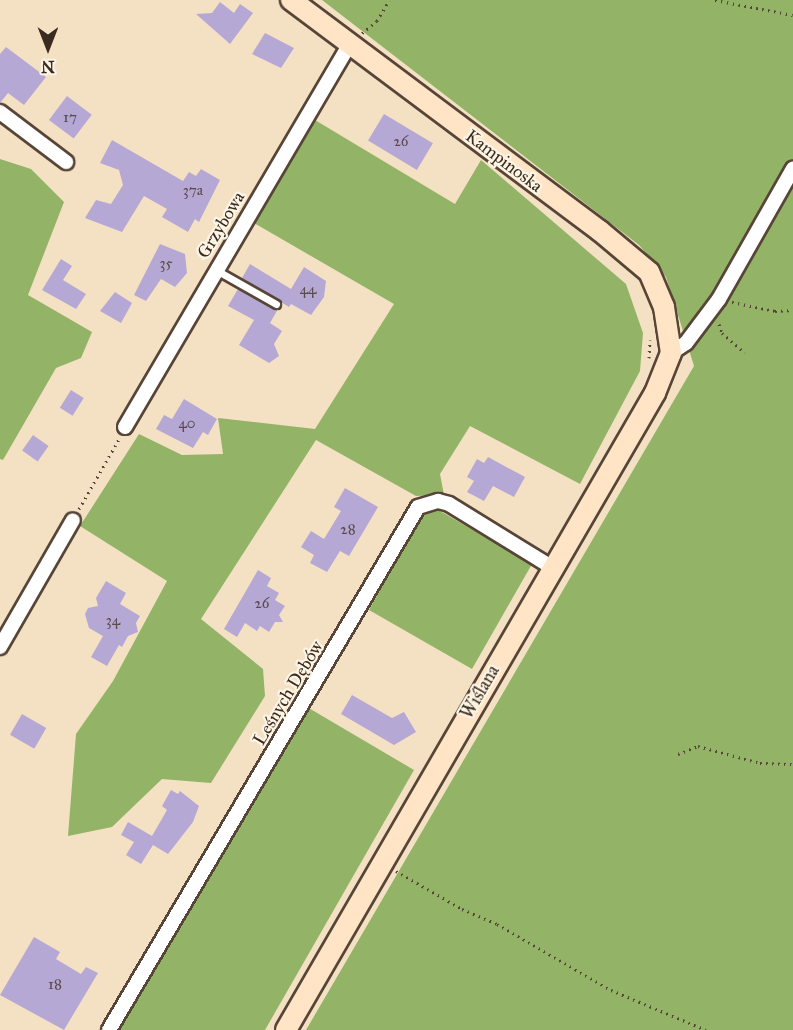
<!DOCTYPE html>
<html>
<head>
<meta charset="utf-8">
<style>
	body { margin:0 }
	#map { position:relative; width:793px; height:1030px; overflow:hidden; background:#f4e1c4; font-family:"IM FELL Great Primer",serif }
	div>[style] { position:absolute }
	.forest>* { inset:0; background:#93b467 }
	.building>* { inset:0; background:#b6a8d4; transform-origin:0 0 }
	.path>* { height:3px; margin-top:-1.5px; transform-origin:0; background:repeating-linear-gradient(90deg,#574537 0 1.5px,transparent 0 6px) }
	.roads { filter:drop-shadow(2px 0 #574537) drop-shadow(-2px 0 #574537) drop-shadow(0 2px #574537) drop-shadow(0 -2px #574537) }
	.service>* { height:7px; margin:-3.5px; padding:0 3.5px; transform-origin:3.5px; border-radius:3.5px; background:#fff }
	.minor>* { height:14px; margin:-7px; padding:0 7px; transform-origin:7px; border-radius:7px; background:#fff }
	.secondary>* { height:20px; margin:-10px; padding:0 10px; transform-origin:10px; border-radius:10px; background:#ffe4c6 }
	span { translate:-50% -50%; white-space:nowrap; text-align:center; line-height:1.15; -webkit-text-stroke:4.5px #fcf5e5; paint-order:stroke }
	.number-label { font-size:15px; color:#5a4a4c }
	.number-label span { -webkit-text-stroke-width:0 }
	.street-label { font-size:18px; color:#3b2a1e }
	.north { position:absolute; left:18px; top:18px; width:60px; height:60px; -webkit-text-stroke:4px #fcf5e5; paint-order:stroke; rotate:180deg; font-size:16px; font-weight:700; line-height:24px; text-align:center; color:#3b2a1e }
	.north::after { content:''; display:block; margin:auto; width:21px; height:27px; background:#3b2a1e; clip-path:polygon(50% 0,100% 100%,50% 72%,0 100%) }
</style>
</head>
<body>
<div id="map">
	<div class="forest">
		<div style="clip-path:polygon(322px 0,793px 0,793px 1030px,306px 1030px,694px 366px,666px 277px,639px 245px)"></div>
		<div style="clip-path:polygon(315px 120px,455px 204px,481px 160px,626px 284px,643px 333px,640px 371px,580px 484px,470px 426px,440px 474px,444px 495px,416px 496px,316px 440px,201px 619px,263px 669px,265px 696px,211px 783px,162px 779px,112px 827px,68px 836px,76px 734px,113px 681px,167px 581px,80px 526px,139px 434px,182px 455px,223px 454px,218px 418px,315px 429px,394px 304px,254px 223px)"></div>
		<div style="clip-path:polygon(0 159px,31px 169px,64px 202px,28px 295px,92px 332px,81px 358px,56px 368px,3px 460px,0 459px)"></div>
		<div style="clip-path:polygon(433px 507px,532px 564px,472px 669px,369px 610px,424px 508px)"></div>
		<div style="clip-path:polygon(307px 707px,414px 770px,265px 1030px,119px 1030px)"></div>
	</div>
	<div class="building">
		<div style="clip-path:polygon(220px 2px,234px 13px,240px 4px,253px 13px,230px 44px,196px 14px,212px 13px)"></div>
		<div style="clip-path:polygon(265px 33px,294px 48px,281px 68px,252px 54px)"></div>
		<div style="clip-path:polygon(6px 47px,46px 77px,24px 105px,8px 93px,0 103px,0 54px)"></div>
		<div style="left:67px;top:96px;width:31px;height:30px;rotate:37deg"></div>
		<div style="left:384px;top:114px;width:57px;height:31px;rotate:31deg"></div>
		<div style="clip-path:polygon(112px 140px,183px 181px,189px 172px,196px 176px,201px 169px,220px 180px,199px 222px,195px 219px,188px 232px,162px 217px,167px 209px,144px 196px,122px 232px,85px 218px,96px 200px,111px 204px,123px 185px,119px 170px,100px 163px)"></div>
		<div style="clip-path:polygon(160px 244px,185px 254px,187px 273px,175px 287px,161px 279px,146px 301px,134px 295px)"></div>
		<div style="clip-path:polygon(61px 259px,72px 266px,63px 280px,86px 294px,76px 309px,42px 290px)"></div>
		<div style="clip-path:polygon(250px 264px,291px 289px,304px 267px,326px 281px,324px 297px,311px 315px,291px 304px,289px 307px,242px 278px)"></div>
		<div style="clip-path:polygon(238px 289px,278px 309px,270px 323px,282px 331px,274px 344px,279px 356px,269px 363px,239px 345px,254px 320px,228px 306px)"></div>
		<div style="clip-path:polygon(115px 292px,132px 303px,121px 323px,100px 311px)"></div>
		<div style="left:71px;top:390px;width:15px;height:21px;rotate:32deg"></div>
		<div style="clip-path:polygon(184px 399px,217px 419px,208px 435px,203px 432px,193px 448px,156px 429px,164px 415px,172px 419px)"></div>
		<div style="left:33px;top:435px;width:19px;height:19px;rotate:35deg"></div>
		<div style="clip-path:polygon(488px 457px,525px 477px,514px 497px,493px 486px,484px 501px,467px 492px,474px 481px,467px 477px,477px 459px,484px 463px)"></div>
		<div style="clip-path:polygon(345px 488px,378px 507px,349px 556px,340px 551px,327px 572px,310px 563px,314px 555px,301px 547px,311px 531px,324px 539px,341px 511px,334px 507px)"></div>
		<div style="clip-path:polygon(258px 570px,271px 578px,267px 586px,279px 593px,275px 600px,285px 606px,279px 615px,283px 622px,275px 622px,269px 632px,260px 626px,257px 631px,245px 623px,237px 637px,224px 629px)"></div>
		<div style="clip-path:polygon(106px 581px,126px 593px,120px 604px,140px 616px,136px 623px,138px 632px,128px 636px,122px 647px,119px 645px,107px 666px,91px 657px,103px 636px,89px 628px,85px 614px,88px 608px,98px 606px,96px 598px)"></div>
		<div style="clip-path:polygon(352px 695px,392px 718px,404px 712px,416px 732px,394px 745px,341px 714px)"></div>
		<div style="left:22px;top:714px;width:28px;height:24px;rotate:30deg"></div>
		<div style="clip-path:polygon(171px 790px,178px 794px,180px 791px,199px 806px,193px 822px,168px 854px,153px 845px,141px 864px,126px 855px,134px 842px,121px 835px,128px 822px,152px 836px,167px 810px,162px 806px)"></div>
		<div style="clip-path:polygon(34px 937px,60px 952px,56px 959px,81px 974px,86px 967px,98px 973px,64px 1030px,0 995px)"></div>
	</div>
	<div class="path">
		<div style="left:715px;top:0;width:79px;rotate:10.9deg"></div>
		<div style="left:362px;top:33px;width:19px;rotate:-39deg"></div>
		<div style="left:377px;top:21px;width:24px;rotate:-60deg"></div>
		<div style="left:732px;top:302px;width:44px;rotate:11.8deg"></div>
		<div style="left:775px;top:311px;width:18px;rotate:-3deg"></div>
		<div style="left:719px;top:324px;width:9px;rotate:72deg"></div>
		<div style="left:722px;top:333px;width:30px;rotate:41deg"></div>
		<div style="left:649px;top:358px;width:18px;rotate:-87deg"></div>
		<div style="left:79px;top:509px;width:81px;rotate:-60.3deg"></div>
		<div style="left:678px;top:754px;width:22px;rotate:-22deg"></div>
		<div style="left:698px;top:746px;width:64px;rotate:15.3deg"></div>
		<div style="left:760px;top:763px;width:33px;rotate:2deg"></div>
		<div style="left:396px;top:871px;width:76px;rotate:29.9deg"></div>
		<div style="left:462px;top:909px;width:38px;rotate:23deg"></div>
		<div style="left:497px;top:924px;width:132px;rotate:30.1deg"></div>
		<div style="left:611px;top:990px;width:103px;rotate:22.8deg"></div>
	</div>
	<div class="roads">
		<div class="service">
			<div style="left:216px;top:270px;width:69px;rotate:29.5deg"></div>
		</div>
		<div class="minor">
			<div style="left:0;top:112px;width:83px;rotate:37.1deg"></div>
			<div style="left:671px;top:353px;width:18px;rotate:-34deg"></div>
			<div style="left:686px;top:343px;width:55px;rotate:-53.1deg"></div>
			<div style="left:719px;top:299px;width:150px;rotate:-60.4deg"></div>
			<div style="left:125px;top:427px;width:445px;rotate:-59.6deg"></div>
			<div style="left:0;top:647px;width:146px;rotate:-60.1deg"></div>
			<div style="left:109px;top:1030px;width:607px;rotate:-59.42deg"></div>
			<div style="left:418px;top:507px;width:21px;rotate:-17deg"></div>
			<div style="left:438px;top:501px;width:11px;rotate:15deg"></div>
			<div style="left:449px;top:504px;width:122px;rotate:31.6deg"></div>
		</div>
		<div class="secondary">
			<div style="left:286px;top:1030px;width:736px;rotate:-59.92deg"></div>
			<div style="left:655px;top:393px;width:43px;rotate:-68.2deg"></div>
			<div style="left:671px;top:353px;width:47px;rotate:-98.7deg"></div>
			<div style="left:664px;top:307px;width:38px;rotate:-113deg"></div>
			<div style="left:649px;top:272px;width:64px;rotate:-140.1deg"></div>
			<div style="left:600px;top:231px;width:386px;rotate:-143.2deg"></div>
		</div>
	</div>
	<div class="number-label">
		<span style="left:70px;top:118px">17</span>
		<span style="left:401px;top:142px">26</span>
		<span style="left:193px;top:191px">37a</span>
		<span style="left:166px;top:264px">35</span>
		<span style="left:308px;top:290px">44</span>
		<span style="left:187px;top:424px">40</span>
		<span style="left:348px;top:530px">28</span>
		<span style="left:262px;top:604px">26</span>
		<span style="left:113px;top:621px">34</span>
		<span style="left:55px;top:985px">18</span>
	</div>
	<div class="street-label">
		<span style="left:504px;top:161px;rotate:37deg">Kampinoska</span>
		<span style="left:221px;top:225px;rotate:-59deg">Grzybowa</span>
		<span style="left:480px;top:692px;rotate:-60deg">Wiślana</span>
		<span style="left:288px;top:693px;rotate:-59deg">Leśnych Dębów</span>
	</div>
	<div class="north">N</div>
</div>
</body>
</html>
